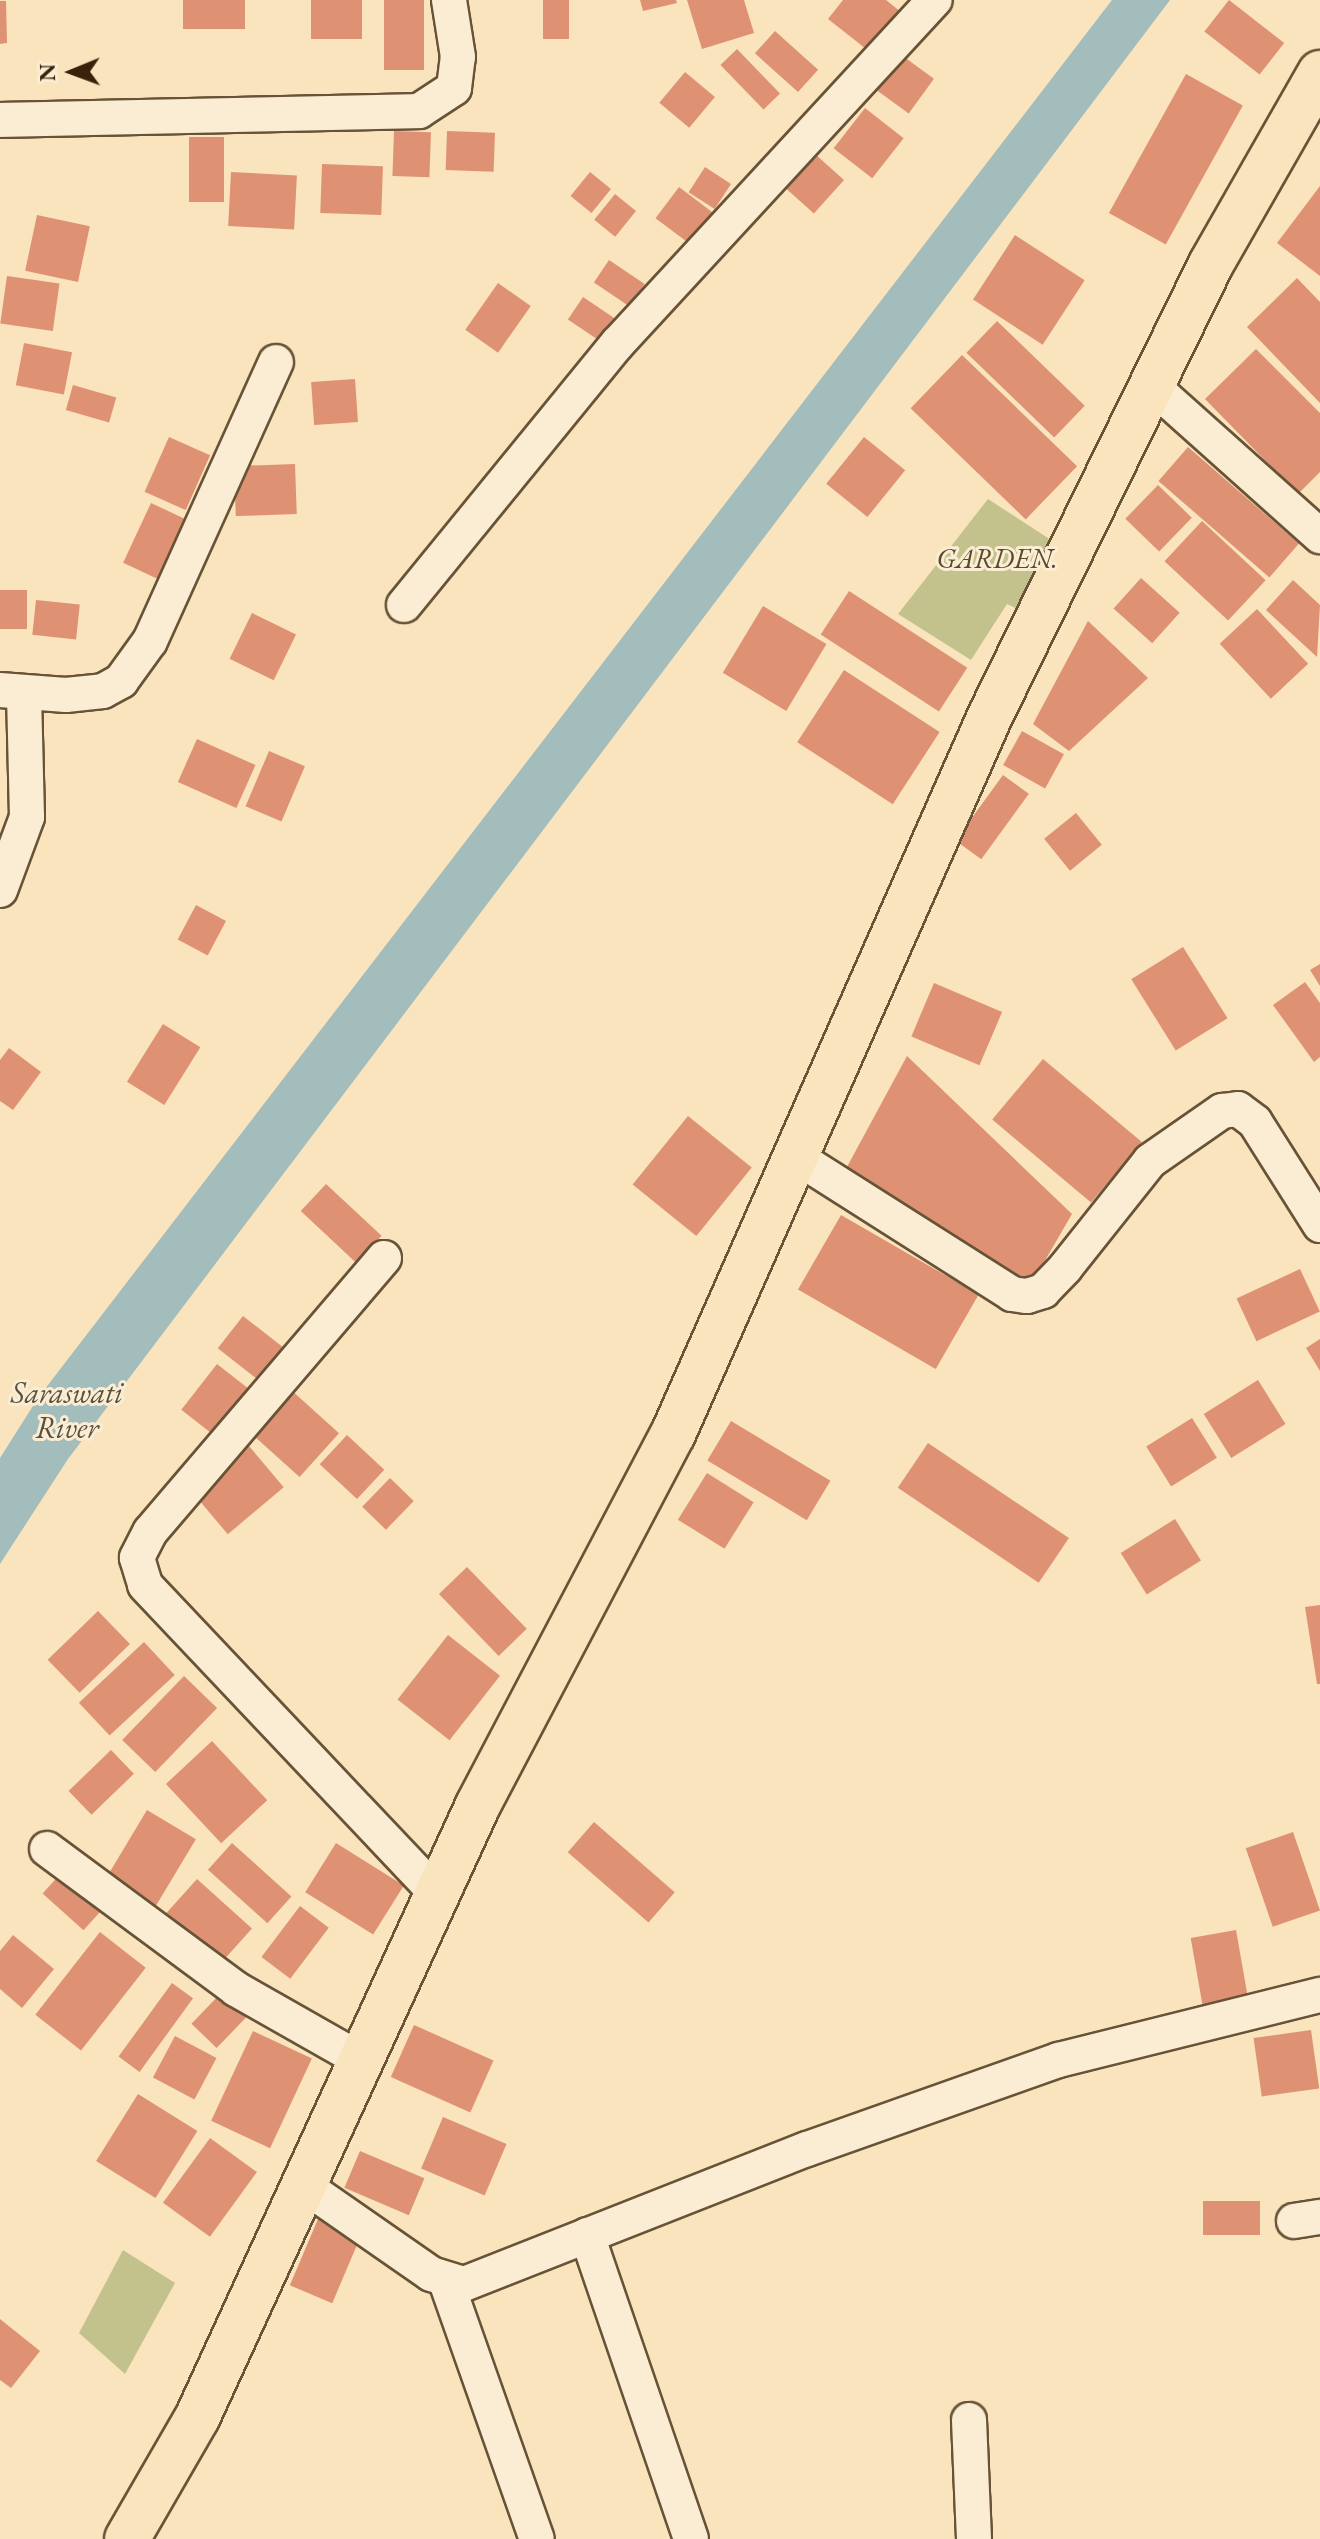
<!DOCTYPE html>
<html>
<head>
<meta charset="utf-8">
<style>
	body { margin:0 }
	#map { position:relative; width:1320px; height:2539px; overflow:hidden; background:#f9e4bd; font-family:"EB Garamond",serif }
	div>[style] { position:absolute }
	.green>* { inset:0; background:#c3c28d }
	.water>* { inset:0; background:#a3bcbc }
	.building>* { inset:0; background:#de9273; transform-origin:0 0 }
	.roads { filter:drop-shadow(2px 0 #685337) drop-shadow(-2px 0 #685337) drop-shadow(0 2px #685337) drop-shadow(0 -2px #685337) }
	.minor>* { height:34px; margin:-17px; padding:0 17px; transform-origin:17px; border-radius:17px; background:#fbedd4 }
	.primary>* { height:44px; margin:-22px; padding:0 22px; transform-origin:22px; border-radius:22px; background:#f9e4bd }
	span { translate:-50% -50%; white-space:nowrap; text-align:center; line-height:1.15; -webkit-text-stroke:6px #fbedd4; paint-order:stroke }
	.park-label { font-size:28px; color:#5b4b2b; font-style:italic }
	.water-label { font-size:30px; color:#58513f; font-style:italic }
	.north { position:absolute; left:32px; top:32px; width:80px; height:80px; -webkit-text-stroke:6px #fbedd4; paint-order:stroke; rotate:269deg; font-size:22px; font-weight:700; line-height:32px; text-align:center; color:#38230a }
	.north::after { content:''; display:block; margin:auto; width:28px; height:36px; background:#38230a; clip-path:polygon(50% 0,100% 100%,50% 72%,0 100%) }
</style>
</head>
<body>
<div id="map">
	<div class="green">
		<div style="clip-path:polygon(988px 499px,1048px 538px,1054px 551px,1028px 614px,1007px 604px,971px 660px,898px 614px)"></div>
		<div style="clip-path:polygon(123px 2250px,175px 2283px,125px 2374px,79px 2333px)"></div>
	</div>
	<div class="water">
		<div style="clip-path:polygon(1112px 0,1170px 0,68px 1459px,0 1564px,0 1458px,38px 1398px)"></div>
	</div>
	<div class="building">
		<div style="left:183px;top:0;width:62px;height:29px"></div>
		<div style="left:311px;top:0;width:51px;height:39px"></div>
		<div style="left:384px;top:0;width:40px;height:70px"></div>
		<div style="left:543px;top:0;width:26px;height:39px"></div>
		<div style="clip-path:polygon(640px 0,676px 0,677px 3px,643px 11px)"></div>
		<div style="clip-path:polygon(687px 0,744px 0,754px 33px,702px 49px)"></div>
		<div style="clip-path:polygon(843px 0,886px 0,901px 12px,870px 52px,828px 19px)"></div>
		<div style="left:1229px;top:0;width:70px;height:40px;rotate:38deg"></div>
		<div style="clip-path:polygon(0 1px,6px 1px,7px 43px,0 44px)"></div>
		<div style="left:775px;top:31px;width:58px;height:30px;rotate:42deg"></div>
		<div style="left:737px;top:49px;width:62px;height:23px;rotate:46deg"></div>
		<div style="left:900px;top:54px;width:42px;height:43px;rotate:36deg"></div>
		<div style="left:685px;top:72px;width:39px;height:40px;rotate:40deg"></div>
		<div style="left:1186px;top:74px;width:65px;height:159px;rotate:29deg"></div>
		<div style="left:865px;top:108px;width:49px;height:51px;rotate:38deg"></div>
		<div style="left:394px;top:131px;width:37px;height:45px;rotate:2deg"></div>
		<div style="left:447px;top:131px;width:48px;height:39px;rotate:2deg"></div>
		<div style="left:189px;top:137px;width:35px;height:65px"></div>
		<div style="left:815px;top:154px;width:39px;height:45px;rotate:42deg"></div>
		<div style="left:322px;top:164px;width:61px;height:49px;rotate:2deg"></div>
		<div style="left:705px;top:167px;width:31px;height:30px;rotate:33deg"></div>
		<div style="left:231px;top:172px;width:66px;height:54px;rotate:3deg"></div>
		<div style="left:590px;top:172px;width:27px;height:31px;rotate:39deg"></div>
		<div style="clip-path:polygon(1320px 186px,1320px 276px,1277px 243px)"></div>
		<div style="left:679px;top:187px;width:46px;height:39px;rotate:37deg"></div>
		<div style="left:615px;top:194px;width:27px;height:33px;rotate:39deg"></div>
		<div style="left:37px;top:215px;width:54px;height:57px;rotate:12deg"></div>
		<div style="left:1015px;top:235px;width:83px;height:77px;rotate:33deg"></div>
		<div style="left:609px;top:260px;width:43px;height:27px;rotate:34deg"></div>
		<div style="left:7px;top:276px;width:53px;height:48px;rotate:8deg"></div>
		<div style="clip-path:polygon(1297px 278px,1320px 302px,1320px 403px,1247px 327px)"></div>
		<div style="left:498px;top:283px;width:40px;height:57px;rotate:35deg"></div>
		<div style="left:583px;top:297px;width:43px;height:27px;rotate:34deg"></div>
		<div style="left:997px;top:321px;width:122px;height:44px;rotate:44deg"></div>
		<div style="left:24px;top:343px;width:49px;height:43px;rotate:11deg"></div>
		<div style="clip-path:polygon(1256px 349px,1320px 413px,1320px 472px,1298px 494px,1205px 399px)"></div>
		<div style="left:962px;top:355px;width:160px;height:74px;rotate:44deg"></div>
		<div style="left:355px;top:379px;width:43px;height:44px;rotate:86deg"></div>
		<div style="left:73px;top:385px;width:45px;height:26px;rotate:16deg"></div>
		<div style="left:169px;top:437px;width:45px;height:60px;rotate:24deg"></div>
		<div style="left:864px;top:437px;width:53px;height:60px;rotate:39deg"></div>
		<div style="left:1188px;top:447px;width:147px;height:45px;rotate:41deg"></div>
		<div style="left:295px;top:464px;width:50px;height:61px;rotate:88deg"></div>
		<div style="left:1158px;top:485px;width:47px;height:47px;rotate:44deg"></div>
		<div style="left:151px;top:503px;width:50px;height:66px;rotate:25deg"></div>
		<div style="left:1202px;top:521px;width:87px;height:55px;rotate:43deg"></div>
		<div style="left:1141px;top:578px;width:52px;height:41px;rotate:42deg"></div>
		<div style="clip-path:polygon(1293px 580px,1320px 605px,1317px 657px,1266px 610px)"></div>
		<div style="left:0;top:590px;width:27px;height:39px"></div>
		<div style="left:849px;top:591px;width:141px;height:52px;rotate:33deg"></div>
		<div style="left:36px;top:600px;width:44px;height:35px;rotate:6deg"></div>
		<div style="left:763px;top:606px;width:74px;height:78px;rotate:31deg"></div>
		<div style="left:1257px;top:609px;width:75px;height:51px;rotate:47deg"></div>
		<div style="left:252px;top:613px;width:49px;height:51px;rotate:26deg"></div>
		<div style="clip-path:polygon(1088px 621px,1148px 678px,1069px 751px,1033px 724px)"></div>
		<div style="left:844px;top:670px;width:114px;height:86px;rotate:33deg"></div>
		<div style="left:1022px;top:731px;width:48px;height:39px;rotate:29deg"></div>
		<div style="left:197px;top:739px;width:64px;height:47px;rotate:24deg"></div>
		<div style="left:269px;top:751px;width:39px;height:60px;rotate:23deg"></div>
		<div style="left:1003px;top:775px;width:32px;height:81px;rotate:36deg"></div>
		<div style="left:1076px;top:813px;width:41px;height:41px;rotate:51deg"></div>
		<div style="left:196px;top:905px;width:34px;height:39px;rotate:28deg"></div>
		<div style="left:1183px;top:947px;width:84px;height:61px;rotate:58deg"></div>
		<div style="clip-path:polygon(1320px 964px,1320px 986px,1310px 970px)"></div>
		<div style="clip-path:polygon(1305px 982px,1320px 1003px,1320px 1057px,1314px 1062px,1273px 1005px)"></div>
		<div style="left:934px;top:983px;width:74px;height:58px;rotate:23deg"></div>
		<div style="left:163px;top:1024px;width:44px;height:68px;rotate:32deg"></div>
		<div style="clip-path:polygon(9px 1048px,41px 1072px,13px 1110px,0 1101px,0 1060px)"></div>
		<div style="clip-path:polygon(907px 1056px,1072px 1214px,1029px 1288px,841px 1178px)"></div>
		<div style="left:1043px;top:1059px;width:129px;height:79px;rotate:40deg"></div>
		<div style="left:688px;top:1116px;width:82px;height:88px;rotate:39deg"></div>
		<div style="left:326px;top:1184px;width:76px;height:37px;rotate:43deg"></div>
		<div style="left:841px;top:1215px;width:159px;height:86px;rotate:30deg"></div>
		<div style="left:1300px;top:1269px;width:47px;height:70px;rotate:65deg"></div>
		<div style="left:243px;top:1316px;width:63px;height:41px;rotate:38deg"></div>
		<div style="clip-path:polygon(1320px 1339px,1320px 1371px,1306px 1348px)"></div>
		<div style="left:217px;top:1364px;width:56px;height:58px;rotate:38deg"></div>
		<div style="left:1258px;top:1380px;width:52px;height:64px;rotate:58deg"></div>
		<div style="left:290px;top:1389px;width:66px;height:59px;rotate:42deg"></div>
		<div style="left:1192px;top:1418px;width:47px;height:54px;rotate:58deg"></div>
		<div style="left:731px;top:1421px;width:116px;height:46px;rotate:31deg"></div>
		<div style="left:347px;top:1435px;width:51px;height:40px;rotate:43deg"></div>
		<div style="left:928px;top:1443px;width:170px;height:54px;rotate:34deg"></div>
		<div style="left:249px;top:1446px;width:54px;height:73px;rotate:50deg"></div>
		<div style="left:707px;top:1473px;width:55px;height:55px;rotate:32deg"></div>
		<div style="left:390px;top:1478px;width:33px;height:40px;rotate:44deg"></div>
		<div style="left:1175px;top:1519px;width:49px;height:64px;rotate:58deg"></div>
		<div style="left:467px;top:1567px;width:86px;height:39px;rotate:46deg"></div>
		<div style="clip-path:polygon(1320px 1605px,1320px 1684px,1317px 1684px,1305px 1607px)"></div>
		<div style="left:98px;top:1611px;width:46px;height:70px;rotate:46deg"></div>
		<div style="left:448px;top:1635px;width:66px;height:82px;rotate:38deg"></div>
		<div style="left:144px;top:1642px;width:45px;height:89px;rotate:47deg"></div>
		<div style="left:184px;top:1676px;width:46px;height:89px;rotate:44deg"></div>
		<div style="left:212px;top:1741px;width:81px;height:63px;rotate:47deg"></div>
		<div style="left:111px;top:1750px;width:33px;height:59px;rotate:46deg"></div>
		<div style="left:147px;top:1810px;width:57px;height:81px;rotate:31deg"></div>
		<div style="left:594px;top:1822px;width:107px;height:40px;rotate:41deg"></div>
		<div style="left:1293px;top:1832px;width:83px;height:50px;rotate:71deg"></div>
		<div style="left:232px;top:1843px;width:80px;height:36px;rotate:42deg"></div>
		<div style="left:336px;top:1843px;width:80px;height:58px;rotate:32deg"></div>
		<div style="left:62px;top:1872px;width:55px;height:29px;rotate:42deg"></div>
		<div style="left:197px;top:1879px;width:74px;height:50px;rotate:42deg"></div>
		<div style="left:300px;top:1906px;width:36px;height:64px;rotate:37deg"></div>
		<div style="left:1236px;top:1930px;width:73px;height:46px;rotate:80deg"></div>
		<div style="left:100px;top:1932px;width:58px;height:105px;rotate:38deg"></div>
		<div style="clip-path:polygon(13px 1935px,54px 1969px,22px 2008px,0 1989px,0 1951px)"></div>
		<div style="left:172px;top:1983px;width:26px;height:91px;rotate:36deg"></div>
		<div style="left:222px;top:1992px;width:35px;height:44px;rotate:44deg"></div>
		<div style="left:414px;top:2025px;width:87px;height:57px;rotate:24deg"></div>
		<div style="left:1311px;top:2030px;width:59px;height:58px;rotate:82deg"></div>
		<div style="left:253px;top:2031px;width:65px;height:99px;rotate:25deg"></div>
		<div style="left:175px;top:2036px;width:47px;height:47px;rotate:28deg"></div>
		<div style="left:138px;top:2094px;width:70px;height:79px;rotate:32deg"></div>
		<div style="left:443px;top:2117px;width:69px;height:56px;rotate:23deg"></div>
		<div style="left:210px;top:2138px;width:58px;height:80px;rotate:36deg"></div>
		<div style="left:360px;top:2151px;width:70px;height:40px;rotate:23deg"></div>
		<div style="left:1203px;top:2201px;width:57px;height:34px"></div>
		<div style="left:318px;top:2219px;width:46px;height:72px;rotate:23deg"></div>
		<div style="clip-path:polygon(0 2319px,40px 2351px,11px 2388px,0 2380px)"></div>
	</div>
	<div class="roads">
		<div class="minor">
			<div style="left:0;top:120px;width:419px;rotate:-1.2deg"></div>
			<div style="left:419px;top:111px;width:42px;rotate:-33.3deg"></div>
			<div style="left:454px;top:88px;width:31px;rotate:-83deg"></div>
			<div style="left:458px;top:57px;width:58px;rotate:-99deg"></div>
			<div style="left:1151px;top:385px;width:227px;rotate:41.8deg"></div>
			<div style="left:404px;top:605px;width:338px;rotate:-50.8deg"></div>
			<div style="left:618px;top:343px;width:467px;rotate:-47.3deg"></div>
			<div style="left:0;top:690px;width:66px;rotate:4.3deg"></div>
			<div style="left:66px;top:695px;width:37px;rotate:-6deg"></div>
			<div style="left:103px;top:691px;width:21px;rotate:-29deg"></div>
			<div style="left:121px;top:681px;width:49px;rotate:-54.1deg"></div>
			<div style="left:150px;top:641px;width:306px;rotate:-65.7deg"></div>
			<div style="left:0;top:890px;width:78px;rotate:-69.7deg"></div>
			<div style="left:27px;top:817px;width:125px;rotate:-91.4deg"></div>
			<div style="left:798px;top:1158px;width:254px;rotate:32.4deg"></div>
			<div style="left:1012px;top:1294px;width:15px;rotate:8deg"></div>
			<div style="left:1027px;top:1296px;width:17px;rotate:-17deg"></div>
			<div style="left:1043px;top:1291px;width:32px;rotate:-46deg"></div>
			<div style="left:1065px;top:1268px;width:137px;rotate:-51.5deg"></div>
			<div style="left:1150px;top:1161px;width:88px;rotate:-34.8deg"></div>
			<div style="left:1222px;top:1111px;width:16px;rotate:-7deg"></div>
			<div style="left:1238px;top:1109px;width:21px;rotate:37deg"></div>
			<div style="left:1255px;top:1122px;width:122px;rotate:57.7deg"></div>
			<div style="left:384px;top:1258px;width:360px;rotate:130.5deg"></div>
			<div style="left:150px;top:1532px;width:29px;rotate:117deg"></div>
			<div style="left:137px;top:1558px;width:28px;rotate:73deg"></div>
			<div style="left:145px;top:1585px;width:425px;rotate:46.6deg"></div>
			<div style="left:47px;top:1849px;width:235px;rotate:36.5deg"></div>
			<div style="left:236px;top:1989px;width:146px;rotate:29.6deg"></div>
			<div style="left:306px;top:2187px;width:152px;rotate:34.8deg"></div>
			<div style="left:431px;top:2274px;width:34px;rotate:17deg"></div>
			<div style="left:464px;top:2284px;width:369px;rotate:-21.5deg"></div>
			<div style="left:807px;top:2149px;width:267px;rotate:-19.5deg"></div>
			<div style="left:1059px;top:2060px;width:269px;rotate:-14deg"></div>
			<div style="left:1294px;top:2221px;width:26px;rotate:-9deg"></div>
			<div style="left:587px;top:2235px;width:321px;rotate:71.1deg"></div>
			<div style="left:447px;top:2284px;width:270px;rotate:70.6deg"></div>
			<div style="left:969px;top:2420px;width:119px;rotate:87.6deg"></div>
		</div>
		<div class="primary">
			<div style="left:127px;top:2539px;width:140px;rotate:-60deg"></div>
			<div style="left:197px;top:2418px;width:674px;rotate:-65.37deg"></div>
			<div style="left:478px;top:1805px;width:419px;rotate:-62.3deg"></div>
			<div style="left:673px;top:1434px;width:785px;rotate:-66.18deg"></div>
			<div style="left:990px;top:716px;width:503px;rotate:-63.94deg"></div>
			<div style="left:1211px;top:264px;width:220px;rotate:-60.3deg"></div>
		</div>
	</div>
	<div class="park-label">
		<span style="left:997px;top:558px">GARDEN.</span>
	</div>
	<div class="water-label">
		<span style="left:67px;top:1410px">Saraswati<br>River</span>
	</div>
	<div class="north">N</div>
</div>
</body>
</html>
